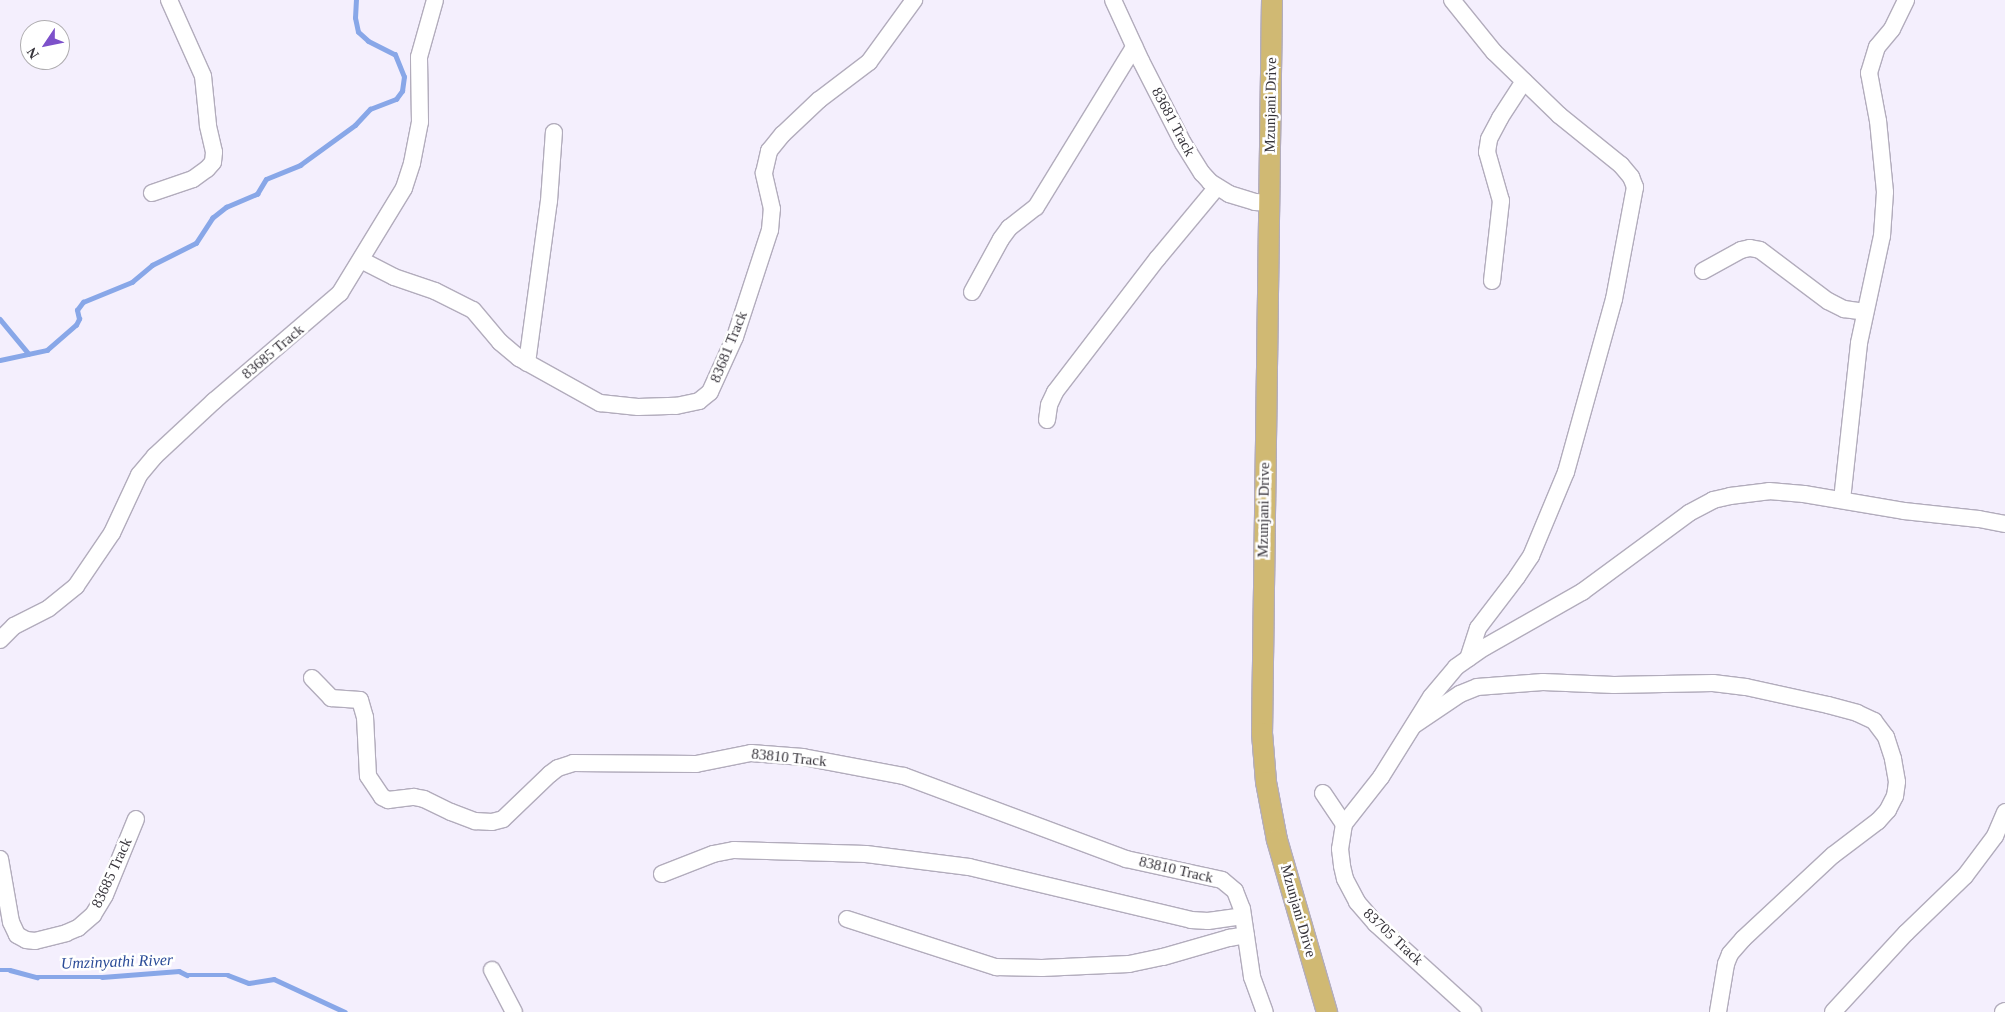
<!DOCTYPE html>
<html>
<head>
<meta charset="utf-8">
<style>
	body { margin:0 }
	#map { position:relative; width:2005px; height:1012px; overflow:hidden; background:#f4effd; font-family:"Times New Roman",serif }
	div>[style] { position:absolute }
	.stream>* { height:4.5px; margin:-2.25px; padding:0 2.25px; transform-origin:2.25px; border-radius:2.25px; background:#88a7e8 }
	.roads { filter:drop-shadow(1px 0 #b2acbc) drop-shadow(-1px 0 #b2acbc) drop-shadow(0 1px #b2acbc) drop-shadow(0 -1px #b2acbc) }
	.minor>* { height:16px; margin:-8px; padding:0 8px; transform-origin:8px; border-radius:8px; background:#fff }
	.major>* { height:20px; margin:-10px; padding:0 10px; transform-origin:10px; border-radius:10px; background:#d0b973 }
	span { translate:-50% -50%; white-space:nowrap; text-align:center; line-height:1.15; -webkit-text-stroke:5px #fff; paint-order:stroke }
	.street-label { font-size:15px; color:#36333a }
	.water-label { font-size:16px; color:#2a4b97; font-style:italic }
	.north { position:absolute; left:20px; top:20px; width:50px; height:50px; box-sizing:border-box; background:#fff; border:1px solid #afadb0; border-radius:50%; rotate:236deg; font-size:14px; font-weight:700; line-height:20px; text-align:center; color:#36333a }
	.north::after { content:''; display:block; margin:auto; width:18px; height:22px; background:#7d51ca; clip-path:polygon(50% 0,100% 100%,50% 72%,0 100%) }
</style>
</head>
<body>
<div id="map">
	<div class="stream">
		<div style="left:0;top:319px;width:45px;rotate:50.4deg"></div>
		<div style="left:0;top:360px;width:48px;rotate:-12deg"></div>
		<div style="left:47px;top:350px;width:38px;rotate:-41deg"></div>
		<div style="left:76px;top:325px;width:7px;rotate:-63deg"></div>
		<div style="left:79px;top:319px;width:9px;rotate:-103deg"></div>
		<div style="left:77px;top:310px;width:10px;rotate:-53deg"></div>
		<div style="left:83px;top:302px;width:53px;rotate:-22.2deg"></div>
		<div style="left:132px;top:282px;width:26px;rotate:-40deg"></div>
		<div style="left:152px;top:265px;width:49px;rotate:-26.6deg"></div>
		<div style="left:196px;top:243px;width:30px;rotate:-57deg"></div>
		<div style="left:212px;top:218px;width:18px;rotate:-38deg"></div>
		<div style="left:226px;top:207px;width:34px;rotate:-23deg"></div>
		<div style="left:257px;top:194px;width:17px;rotate:-59deg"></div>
		<div style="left:266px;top:179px;width:37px;rotate:-22deg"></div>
		<div style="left:300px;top:165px;width:68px;rotate:-36deg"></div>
		<div style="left:355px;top:125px;width:22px;rotate:-47deg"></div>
		<div style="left:370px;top:109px;width:28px;rotate:-21deg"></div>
		<div style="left:396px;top:99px;width:10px;rotate:-53deg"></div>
		<div style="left:402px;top:91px;width:14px;rotate:-82deg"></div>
		<div style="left:404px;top:77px;width:24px;rotate:-112deg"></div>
		<div style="left:395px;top:55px;width:30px;rotate:-153deg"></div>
		<div style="left:368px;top:41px;width:13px;rotate:-138deg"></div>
		<div style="left:358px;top:32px;width:14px;rotate:-102deg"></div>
		<div style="left:355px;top:18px;width:18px;rotate:-87deg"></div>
		<div style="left:0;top:970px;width:10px"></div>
		<div style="left:10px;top:970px;width:28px;rotate:15deg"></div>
		<div style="left:37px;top:977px;width:65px"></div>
		<div style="left:102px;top:977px;width:77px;rotate:-4.5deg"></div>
		<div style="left:179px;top:971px;width:9px;rotate:27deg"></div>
		<div style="left:187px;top:975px;width:41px"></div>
		<div style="left:228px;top:975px;width:22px;rotate:21deg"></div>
		<div style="left:249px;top:983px;width:25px;rotate:-9deg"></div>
		<div style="left:274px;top:979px;width:78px;rotate:24.9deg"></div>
	</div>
	<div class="roads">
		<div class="minor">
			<div style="left:1113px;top:0;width:67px;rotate:65.3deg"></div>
			<div style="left:1141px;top:61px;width:92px;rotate:62.9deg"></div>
			<div style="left:1183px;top:143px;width:36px;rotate:58deg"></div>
			<div style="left:1202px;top:173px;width:12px;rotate:48deg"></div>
			<div style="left:1210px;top:182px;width:22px;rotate:32deg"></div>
			<div style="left:1229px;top:194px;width:27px;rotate:17deg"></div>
			<div style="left:1255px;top:202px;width:15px;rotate:4deg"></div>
			<div style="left:1452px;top:0;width:67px;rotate:51.1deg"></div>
			<div style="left:1494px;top:52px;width:91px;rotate:44.1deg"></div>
			<div style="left:1559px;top:115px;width:80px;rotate:38.9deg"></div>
			<div style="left:1621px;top:165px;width:16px;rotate:50deg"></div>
			<div style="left:1631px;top:177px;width:11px;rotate:68deg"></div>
			<div style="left:1635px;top:187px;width:114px;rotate:100.6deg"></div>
			<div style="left:1614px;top:299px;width:180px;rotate:105.5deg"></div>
			<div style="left:1566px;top:472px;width:91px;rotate:112.6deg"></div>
			<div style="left:1531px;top:556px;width:25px;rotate:124deg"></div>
			<div style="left:1517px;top:577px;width:64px;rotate:127.4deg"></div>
			<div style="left:1478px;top:628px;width:32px;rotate:108deg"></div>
			<div style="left:152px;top:193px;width:43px;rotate:-18.9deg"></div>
			<div style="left:193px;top:179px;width:17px;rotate:-36deg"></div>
			<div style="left:207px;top:169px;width:9px;rotate:-49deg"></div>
			<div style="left:213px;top:162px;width:10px;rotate:-84deg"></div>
			<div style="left:214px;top:152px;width:28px;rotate:-103deg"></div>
			<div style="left:208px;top:125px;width:49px;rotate:-95.8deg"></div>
			<div style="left:203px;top:76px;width:83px;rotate:-114.1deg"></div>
			<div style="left:361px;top:260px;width:37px;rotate:27deg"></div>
			<div style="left:394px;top:277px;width:43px;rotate:18.9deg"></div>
			<div style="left:435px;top:291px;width:42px;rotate:26.6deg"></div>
			<div style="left:473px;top:310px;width:42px;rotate:49.8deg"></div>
			<div style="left:500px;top:342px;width:25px;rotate:40deg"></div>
			<div style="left:519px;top:358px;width:93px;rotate:29.1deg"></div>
			<div style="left:600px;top:403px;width:38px;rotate:6deg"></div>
			<div style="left:638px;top:407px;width:38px;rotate:-2deg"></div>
			<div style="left:676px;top:406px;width:24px;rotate:-12deg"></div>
			<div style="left:699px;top:401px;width:14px;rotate:-39deg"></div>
			<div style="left:710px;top:392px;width:60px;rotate:-65.6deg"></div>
			<div style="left:735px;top:337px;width:113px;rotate:-71.9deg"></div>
			<div style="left:770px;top:230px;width:21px;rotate:-85deg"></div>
			<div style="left:772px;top:209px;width:37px;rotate:-103deg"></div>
			<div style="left:764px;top:173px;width:23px;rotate:-77deg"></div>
			<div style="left:769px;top:151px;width:22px;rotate:-51deg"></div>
			<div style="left:783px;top:134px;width:50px;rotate:-43.4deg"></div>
			<div style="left:819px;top:100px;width:63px;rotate:-37.2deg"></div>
			<div style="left:869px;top:62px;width:77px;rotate:-54deg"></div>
			<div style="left:1703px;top:271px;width:43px;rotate:-28.9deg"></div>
			<div style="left:1741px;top:250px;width:9px;rotate:-13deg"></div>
			<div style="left:1750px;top:248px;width:10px;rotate:11deg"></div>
			<div style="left:1760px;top:250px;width:85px;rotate:36.9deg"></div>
			<div style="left:1828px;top:301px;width:18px;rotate:27deg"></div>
			<div style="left:1844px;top:309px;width:21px;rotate:8deg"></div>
			<div style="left:1492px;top:281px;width:81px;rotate:-83.6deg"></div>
			<div style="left:1501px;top:201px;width:51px;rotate:-105.9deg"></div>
			<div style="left:1487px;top:152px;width:13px;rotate:-81deg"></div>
			<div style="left:1489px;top:139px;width:24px;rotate:-62deg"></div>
			<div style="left:1500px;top:118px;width:44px;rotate:-57deg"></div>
			<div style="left:972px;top:292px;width:60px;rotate:-61.3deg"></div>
			<div style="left:1001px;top:239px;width:14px;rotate:-54deg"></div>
			<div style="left:1009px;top:228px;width:34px;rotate:-38deg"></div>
			<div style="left:1036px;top:207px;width:188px;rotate:-58.5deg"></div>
			<div style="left:527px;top:363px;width:163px;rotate:-82.3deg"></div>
			<div style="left:549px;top:201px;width:69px;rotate:-85.9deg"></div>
			<div style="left:1047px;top:420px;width:15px;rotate:-82deg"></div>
			<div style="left:1049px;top:405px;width:14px;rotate:-65deg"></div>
			<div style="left:1055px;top:392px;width:169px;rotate:-52.5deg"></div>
			<div style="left:1158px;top:258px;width:92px;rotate:-50.3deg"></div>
			<div style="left:1842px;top:500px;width:158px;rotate:-83.8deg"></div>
			<div style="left:1859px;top:343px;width:109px;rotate:-77.9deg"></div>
			<div style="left:1882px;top:236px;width:44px;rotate:-86.1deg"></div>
			<div style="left:1885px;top:192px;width:71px;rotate:-95.6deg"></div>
			<div style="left:1878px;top:121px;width:49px;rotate:-100.6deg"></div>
			<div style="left:1869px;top:73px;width:27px;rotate:-73deg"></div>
			<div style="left:1877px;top:47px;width:23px;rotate:-50deg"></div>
			<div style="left:1892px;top:29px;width:32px;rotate:-64deg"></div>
			<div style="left:0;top:640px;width:20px;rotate:-45deg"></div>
			<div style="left:14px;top:626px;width:39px;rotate:-27deg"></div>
			<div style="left:49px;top:608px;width:35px;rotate:-39deg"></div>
			<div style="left:76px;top:586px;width:64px;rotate:-55.8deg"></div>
			<div style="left:112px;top:533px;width:64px;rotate:-65deg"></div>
			<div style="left:139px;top:475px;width:25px;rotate:-50deg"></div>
			<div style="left:155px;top:456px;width:81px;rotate:-43deg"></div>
			<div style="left:214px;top:401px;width:166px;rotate:-40.6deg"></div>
			<div style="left:340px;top:293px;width:123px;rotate:-58.6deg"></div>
			<div style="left:404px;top:188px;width:26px;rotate:-72deg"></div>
			<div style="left:412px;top:163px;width:42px;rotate:-79deg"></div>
			<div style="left:420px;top:122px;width:65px;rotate:-90.9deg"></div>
			<div style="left:419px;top:57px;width:59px;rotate:-74.3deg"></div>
			<div style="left:312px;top:678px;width:28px;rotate:46deg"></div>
			<div style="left:331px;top:698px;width:29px;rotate:4deg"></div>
			<div style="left:360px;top:700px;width:18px;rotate:74deg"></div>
			<div style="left:365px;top:717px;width:59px;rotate:87.1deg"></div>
			<div style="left:368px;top:776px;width:25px;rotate:56deg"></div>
			<div style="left:382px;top:797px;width:7px;rotate:27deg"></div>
			<div style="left:388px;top:800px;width:26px;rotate:-7deg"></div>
			<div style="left:414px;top:797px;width:10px;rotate:11deg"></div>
			<div style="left:424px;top:799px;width:30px;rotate:26deg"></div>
			<div style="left:451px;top:812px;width:26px;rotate:21deg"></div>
			<div style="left:475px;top:821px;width:17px;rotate:3deg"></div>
			<div style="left:492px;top:822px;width:11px;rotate:-15deg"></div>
			<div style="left:503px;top:819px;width:65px;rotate:-43.8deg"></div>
			<div style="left:550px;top:774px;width:10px;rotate:-37deg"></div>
			<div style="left:558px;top:768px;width:16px;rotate:-18deg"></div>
			<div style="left:573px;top:763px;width:123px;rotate:0.5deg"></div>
			<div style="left:696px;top:764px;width:56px;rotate:-11.3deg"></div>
			<div style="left:751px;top:753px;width:52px;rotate:4.4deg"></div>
			<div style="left:803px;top:757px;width:103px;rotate:10.7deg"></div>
			<div style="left:904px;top:776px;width:237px;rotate:20.5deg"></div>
			<div style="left:1126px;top:859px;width:98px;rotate:12.3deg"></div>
			<div style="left:1222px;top:880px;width:17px;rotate:40deg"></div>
			<div style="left:1235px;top:891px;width:19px;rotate:69deg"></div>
			<div style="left:1242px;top:909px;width:69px;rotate:81.6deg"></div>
			<div style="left:1252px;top:977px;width:37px;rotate:70deg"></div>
			<div style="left:1414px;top:725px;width:55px;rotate:-34deg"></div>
			<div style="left:1460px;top:694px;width:18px;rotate:-22deg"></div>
			<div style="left:1477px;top:687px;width:66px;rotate:-4.3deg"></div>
			<div style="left:1543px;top:682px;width:71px;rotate:2.4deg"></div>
			<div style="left:1614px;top:685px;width:99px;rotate:-1.2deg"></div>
			<div style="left:1713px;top:683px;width:33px;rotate:7deg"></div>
			<div style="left:1746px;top:687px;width:84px;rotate:12.4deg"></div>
			<div style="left:1828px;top:705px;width:30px;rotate:15deg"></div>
			<div style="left:1857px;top:713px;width:19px;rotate:25deg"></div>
			<div style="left:1874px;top:721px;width:20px;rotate:53deg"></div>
			<div style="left:1886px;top:737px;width:23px;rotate:72deg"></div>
			<div style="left:1893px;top:759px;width:23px;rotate:80deg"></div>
			<div style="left:1897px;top:782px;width:14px;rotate:98deg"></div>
			<div style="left:1895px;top:796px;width:16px;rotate:117deg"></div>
			<div style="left:1888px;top:810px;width:15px;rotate:132deg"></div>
			<div style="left:1878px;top:821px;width:56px;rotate:142.9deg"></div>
			<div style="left:1833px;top:855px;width:123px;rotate:137deg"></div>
			<div style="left:1743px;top:939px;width:20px;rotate:131deg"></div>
			<div style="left:1730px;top:954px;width:11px;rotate:112deg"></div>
			<div style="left:1726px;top:964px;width:49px;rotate:99.5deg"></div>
			<div style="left:1323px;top:793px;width:37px;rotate:56deg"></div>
			<div style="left:1344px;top:824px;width:25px;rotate:99deg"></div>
			<div style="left:1340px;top:849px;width:17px;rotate:83deg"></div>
			<div style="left:1342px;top:866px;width:13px;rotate:77deg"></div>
			<div style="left:1345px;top:879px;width:26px;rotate:62deg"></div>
			<div style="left:1357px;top:902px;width:29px;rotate:49deg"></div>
			<div style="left:1376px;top:924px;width:131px;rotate:42.2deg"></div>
			<div style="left:1344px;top:824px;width:60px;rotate:-51.8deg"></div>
			<div style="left:1381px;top:777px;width:94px;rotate:-58deg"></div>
			<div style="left:1431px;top:697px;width:39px;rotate:-50deg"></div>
			<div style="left:1456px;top:667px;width:35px;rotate:-35deg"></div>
			<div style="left:1485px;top:647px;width:112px;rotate:-29.6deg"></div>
			<div style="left:1582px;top:592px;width:133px;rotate:-36.4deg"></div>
			<div style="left:1689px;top:513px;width:27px;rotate:-28deg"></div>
			<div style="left:1713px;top:500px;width:17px;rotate:-13deg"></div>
			<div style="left:1730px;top:496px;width:39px;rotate:-7deg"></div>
			<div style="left:1769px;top:491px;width:35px;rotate:5deg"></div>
			<div style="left:1804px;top:494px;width:101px;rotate:9.6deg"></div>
			<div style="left:1904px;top:511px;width:75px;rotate:6.1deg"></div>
			<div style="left:1979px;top:519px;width:26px;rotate:11deg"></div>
			<div style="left:0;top:859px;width:64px;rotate:80.1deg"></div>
			<div style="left:11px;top:922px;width:14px;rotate:65deg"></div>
			<div style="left:17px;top:935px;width:10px;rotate:29deg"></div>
			<div style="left:26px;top:940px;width:9px;rotate:6deg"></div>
			<div style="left:35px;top:941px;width:32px;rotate:-14deg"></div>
			<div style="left:66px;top:933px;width:13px;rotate:-23deg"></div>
			<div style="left:78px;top:928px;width:20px;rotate:-41deg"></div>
			<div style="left:93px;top:915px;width:23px;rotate:-59deg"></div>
			<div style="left:105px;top:895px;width:82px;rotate:-67.8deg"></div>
			<div style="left:662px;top:874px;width:55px;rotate:-21.4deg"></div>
			<div style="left:713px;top:854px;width:21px;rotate:-11deg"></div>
			<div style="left:734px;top:850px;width:132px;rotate:1.7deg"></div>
			<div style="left:866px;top:854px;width:104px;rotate:7.2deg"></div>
			<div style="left:969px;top:867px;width:228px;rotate:13.4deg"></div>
			<div style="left:1191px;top:920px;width:17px;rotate:3deg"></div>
			<div style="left:1208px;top:921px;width:35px;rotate:-8deg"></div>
			<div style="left:847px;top:919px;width:157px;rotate:17.9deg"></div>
			<div style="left:996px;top:967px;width:46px;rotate:1.2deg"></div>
			<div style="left:1042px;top:968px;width:87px;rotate:-2.6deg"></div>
			<div style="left:1129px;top:964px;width:35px;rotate:-12deg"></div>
			<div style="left:1163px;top:957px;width:69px;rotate:-16.1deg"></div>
			<div style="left:1229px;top:938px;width:17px;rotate:-10deg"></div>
			<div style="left:492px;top:970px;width:47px;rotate:62.4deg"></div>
			<div style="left:1833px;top:1012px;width:108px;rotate:-47.3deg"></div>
			<div style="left:1906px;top:933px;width:82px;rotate:-44deg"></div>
			<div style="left:1965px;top:876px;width:50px;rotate:-53.1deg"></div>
			<div style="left:1995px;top:836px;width:26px;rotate:-67deg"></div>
			<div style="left:2003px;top:1012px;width:2px;rotate:-27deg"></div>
		</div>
		<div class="major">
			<div style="left:1272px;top:0;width:733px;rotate:90.78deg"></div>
			<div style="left:1262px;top:733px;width:49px;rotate:85.3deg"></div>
			<div style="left:1266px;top:782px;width:59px;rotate:79.3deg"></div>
			<div style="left:1277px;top:840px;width:179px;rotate:73.8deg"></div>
		</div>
	</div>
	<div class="street-label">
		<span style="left:1271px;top:105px;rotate:-89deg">Mzunjani Drive</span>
		<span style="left:1173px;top:122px;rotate:62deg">83681 Track</span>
		<span style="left:729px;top:347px;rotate:-68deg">83681 Track</span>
		<span style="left:273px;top:352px;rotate:-40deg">83685 Track</span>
		<span style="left:1264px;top:510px;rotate:-89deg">Mzunjani Drive</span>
		<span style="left:789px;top:758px;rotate:6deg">83810 Track</span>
		<span style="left:1176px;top:870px;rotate:13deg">83810 Track</span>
		<span style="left:112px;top:873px;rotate:-65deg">83685 Track</span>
		<span style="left:1298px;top:911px;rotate:74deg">Mzunjani Drive</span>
		<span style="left:1393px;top:937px;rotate:43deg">83705 Track</span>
	</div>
	<div class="water-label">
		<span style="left:117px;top:962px;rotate:-2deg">Umzinyathi River</span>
	</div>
	<div class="north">N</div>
</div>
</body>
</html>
